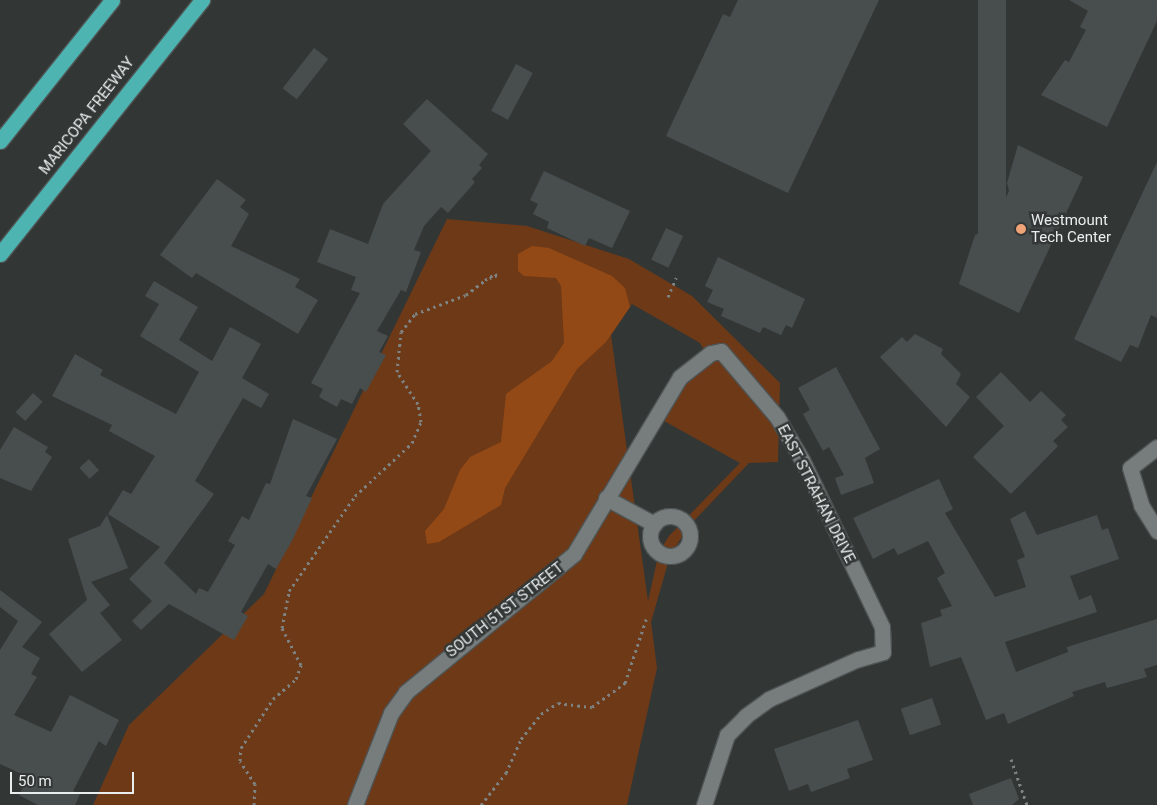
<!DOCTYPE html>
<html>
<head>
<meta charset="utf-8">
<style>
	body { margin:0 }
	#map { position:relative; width:1157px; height:805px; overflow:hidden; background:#323736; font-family:Roboto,sans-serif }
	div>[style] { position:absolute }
	.green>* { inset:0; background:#6d3917 }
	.water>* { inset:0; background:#934915 }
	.building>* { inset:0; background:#484e4d; transform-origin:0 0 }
	.path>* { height:3px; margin-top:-1.5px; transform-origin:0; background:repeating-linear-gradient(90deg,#7e8382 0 2.5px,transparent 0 6.5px) }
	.roads { filter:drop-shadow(1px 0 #4f5454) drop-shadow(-1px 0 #4f5454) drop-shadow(0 1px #4f5454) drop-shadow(0 -1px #4f5454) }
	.minor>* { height:15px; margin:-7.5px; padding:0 7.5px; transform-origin:7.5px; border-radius:7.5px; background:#777d7c }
	.minor>.ring { margin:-7.5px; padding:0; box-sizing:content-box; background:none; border:15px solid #777d7c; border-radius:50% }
	.highway>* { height:15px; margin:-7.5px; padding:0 7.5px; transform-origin:7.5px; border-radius:7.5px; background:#4db4b1 }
	.dots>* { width:14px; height:14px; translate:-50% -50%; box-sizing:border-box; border:2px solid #323736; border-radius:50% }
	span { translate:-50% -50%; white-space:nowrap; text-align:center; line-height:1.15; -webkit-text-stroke:5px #323736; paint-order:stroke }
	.street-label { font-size:15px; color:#eaeded }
	.poi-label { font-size:15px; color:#eaeded }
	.left { translate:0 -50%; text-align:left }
	.scale { position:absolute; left:10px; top:772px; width:124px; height:22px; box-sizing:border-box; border:2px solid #eaeded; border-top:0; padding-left:6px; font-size:15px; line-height:18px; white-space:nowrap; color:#eaeded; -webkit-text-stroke:4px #323736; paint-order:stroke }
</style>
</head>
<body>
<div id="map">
	<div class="green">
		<div style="clip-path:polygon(evenodd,447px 219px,527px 226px,629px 259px,692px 296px,780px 383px,778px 462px,749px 463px,688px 527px,670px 556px,651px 622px,657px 668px,627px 805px,93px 805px,129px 725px,264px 594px,447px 219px,632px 304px,700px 343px,707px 356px,655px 416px,740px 463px,669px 536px,659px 552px,648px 601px,611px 335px,632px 304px)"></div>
	</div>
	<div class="water">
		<div style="clip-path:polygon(532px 246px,549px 248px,612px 276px,625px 288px,630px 307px,606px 342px,577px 369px,505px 488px,501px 505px,439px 542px,427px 544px,425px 531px,444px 509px,460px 470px,470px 457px,501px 442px,506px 394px,552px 361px,564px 343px,561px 286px,556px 278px,524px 276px,518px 271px,518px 254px)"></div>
	</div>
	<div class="building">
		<div style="clip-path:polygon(738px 0,879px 0,788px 193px,666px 136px,723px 14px,730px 17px)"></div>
		<div style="left:978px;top:0;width:28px;height:257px"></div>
		<div style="clip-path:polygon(1069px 0,1157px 0,1157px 21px,1107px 127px,1041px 95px,1065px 60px,1069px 62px,1086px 30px,1080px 27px,1088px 11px)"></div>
		<div style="left:314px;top:48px;width:18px;height:51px;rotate:38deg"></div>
		<div style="left:516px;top:64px;width:19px;height:53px;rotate:28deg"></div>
		<div style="clip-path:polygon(427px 99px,488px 154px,479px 165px,482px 168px,472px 179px,475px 182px,448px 213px,441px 207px,424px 226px,414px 250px,421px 252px,406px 292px,401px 290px,377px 331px,388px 336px,379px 352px,386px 355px,366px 392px,360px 388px,352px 404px,341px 399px,337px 407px,319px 397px,323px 389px,311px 383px,360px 293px,351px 290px,356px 277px,317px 262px,330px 229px,368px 244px,383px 204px,431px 151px,403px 124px)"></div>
		<div style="clip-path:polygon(1018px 145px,1083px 177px,1019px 313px,959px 284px,975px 235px,983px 232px,998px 214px,1009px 191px,1007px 183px)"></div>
		<div style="clip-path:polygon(1157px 162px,1157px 318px,1151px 315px,1138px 348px,1130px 345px,1121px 362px,1074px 339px)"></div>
		<div style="clip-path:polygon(544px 171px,630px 211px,612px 248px,589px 238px,585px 246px,547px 228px,549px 222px,533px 214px,538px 204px,530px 200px)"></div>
		<div style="clip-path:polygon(217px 179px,246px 200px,240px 207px,249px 214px,231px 246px,300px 279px,295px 287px,318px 300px,298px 334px,196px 273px,192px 278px,160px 255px)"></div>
		<div style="left:666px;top:228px;width:19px;height:35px;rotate:25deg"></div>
		<div style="clip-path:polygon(718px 257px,805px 299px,792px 328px,786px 325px,781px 335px,763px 327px,760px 333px,721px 316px,724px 309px,707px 302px,713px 290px,705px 286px)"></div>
		<div style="clip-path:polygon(154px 281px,198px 307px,179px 340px,212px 361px,230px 327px,261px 344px,242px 378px,269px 394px,261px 408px,243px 398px,195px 481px,214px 494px,164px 563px,196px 594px,199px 588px,208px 592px,235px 545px,228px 541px,242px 516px,249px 520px,266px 483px,270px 484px,293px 419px,337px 439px,306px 496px,312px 498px,293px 539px,276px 569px,268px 564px,241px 612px,248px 616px,234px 640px,169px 604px,141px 630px,132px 621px,152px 601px,129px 579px,160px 547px,108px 514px,123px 490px,131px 494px,155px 456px,109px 431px,112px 425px,52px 396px,75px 354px,103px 370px,100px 375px,176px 414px,199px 372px,140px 336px,159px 304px,145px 296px)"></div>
		<div style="clip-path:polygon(915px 334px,943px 349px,941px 354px,961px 374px,956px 384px,970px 397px,946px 427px,880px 357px,902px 337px,907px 342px)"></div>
		<div style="clip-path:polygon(836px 367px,880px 449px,865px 458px,874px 483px,841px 495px,835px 478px,844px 475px,829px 447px,823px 451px,803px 414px,810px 410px,798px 388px)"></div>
		<div style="clip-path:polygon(1001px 372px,1030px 402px,1041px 391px,1066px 415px,1061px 420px,1068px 427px,1053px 441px,1058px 446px,1011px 494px,973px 457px,1004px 426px,976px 397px)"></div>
		<div style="left:33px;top:393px;width:13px;height:26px;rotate:42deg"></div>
		<div style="clip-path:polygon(14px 427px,48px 447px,45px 452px,52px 457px,31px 491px,0 478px,0 450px)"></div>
		<div style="left:89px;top:459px;width:15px;height:13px;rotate:48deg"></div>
		<div style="clip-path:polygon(939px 479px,953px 509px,945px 513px,995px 597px,1026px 587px,1017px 560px,1025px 557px,1010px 519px,1025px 511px,1037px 535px,1097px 515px,1102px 530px,1108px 528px,1119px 559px,1070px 576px,1079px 600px,1091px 595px,1097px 612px,1005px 642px,1016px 672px,1068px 652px,1067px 647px,1157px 619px,1157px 665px,1144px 669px,1147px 677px,1107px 688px,1105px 682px,1072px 692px,1074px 696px,1008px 724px,1004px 713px,986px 720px,961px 657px,930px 667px,921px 623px,942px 616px,940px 610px,952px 606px,937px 578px,945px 573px,928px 541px,898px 555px,894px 548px,873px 559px,853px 518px)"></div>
		<div style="clip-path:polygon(107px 515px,128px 568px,91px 582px,110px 605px,100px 613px,122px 640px,82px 672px,49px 634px,87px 600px,68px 539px,100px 526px)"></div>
		<div style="clip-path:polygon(0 590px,42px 622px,22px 647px,40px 658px,31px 674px,37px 677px,14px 715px,51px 732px,70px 695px,119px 720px,106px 746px,99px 741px,73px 791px,80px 794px,75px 805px,38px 805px,19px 795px,28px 777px,0 764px,0 650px,18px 621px,0 607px)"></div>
		<div style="left:932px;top:698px;width:28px;height:33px;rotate:71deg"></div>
		<div style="clip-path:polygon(858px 720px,873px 760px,847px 769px,850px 778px,811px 792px,808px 784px,789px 791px,774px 749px)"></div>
		<div style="clip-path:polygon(1011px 778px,1019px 799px,1012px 805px,973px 805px,969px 794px)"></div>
	</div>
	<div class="path">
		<div style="left:668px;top:297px;width:21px;rotate:-67deg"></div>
		<div style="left:1011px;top:759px;width:49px;rotate:70.8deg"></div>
		<div style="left:254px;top:805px;width:21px;rotate:-87deg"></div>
		<div style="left:255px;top:784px;width:27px;rotate:-123deg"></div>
		<div style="left:240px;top:761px;width:13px;rotate:-86deg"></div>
		<div style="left:241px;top:748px;width:59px;rotate:-56.9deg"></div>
		<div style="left:273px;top:699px;width:30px;rotate:-41deg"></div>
		<div style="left:296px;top:679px;width:15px;rotate:-70deg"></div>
		<div style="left:301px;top:665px;width:42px;rotate:-117.2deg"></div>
		<div style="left:282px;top:628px;width:38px;rotate:-79deg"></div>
		<div style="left:289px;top:591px;width:116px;rotate:-55.2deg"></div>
		<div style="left:355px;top:496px;width:78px;rotate:-42.9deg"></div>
		<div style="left:412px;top:443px;width:23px;rotate:-67deg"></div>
		<div style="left:421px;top:422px;width:18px;rotate:-99deg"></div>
		<div style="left:418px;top:404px;width:38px;rotate:-123deg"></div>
		<div style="left:397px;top:372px;width:40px;rotate:-84.3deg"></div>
		<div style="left:401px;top:332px;width:23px;rotate:-52deg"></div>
		<div style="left:415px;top:314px;width:54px;rotate:-20.4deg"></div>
		<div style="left:466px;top:295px;width:24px;rotate:-38deg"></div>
		<div style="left:485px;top:280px;width:12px;rotate:-31deg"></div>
		<div style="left:495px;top:274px;width:2px;rotate:27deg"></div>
		<div style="left:497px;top:275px;width:8px;rotate:157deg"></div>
		<div style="left:481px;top:805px;width:41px;rotate:-52deg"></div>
		<div style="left:506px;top:773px;width:37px;rotate:-66deg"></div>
		<div style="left:521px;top:739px;width:32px;rotate:-51deg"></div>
		<div style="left:541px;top:714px;width:20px;rotate:-33deg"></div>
		<div style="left:558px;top:703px;width:34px;rotate:7deg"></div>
		<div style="left:592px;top:707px;width:41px;rotate:-36deg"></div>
		<div style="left:625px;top:683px;width:70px;rotate:-71.6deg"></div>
	</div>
	<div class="roads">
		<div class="minor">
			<div style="left:1157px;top:447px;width:34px;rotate:142deg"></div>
			<div style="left:1130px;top:468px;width:39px;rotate:73deg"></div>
			<div style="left:1141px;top:505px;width:31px;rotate:58deg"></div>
			<div style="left:606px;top:498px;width:55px;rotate:28.4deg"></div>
			<div class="ring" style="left:650px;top:516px;width:25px;height:25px"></div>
			<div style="left:355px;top:805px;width:99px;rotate:-68.6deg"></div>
			<div style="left:391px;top:713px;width:26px;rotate:-54deg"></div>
			<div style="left:406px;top:692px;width:217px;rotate:-39.4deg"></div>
			<div style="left:574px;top:554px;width:206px;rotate:-59.1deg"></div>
			<div style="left:680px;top:377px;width:39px;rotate:-38deg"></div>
			<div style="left:711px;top:353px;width:10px;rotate:-11deg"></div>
			<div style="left:721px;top:351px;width:87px;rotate:49.7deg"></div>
			<div style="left:777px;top:417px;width:50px;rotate:59.8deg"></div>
			<div style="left:802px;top:460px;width:185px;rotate:64.4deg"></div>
			<div style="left:882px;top:627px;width:25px;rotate:88deg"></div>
			<div style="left:883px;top:652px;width:26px;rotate:164deg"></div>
			<div style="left:858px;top:659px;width:98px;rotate:155.8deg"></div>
			<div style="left:769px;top:699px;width:29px;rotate:144deg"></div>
			<div style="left:746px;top:716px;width:27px;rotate:135deg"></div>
			<div style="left:727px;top:735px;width:74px;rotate:108.2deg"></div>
		</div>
		<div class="highway">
			<div style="left:0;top:141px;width:180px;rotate:-51.5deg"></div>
			<div style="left:0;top:254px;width:325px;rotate:-51.5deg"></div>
		</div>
	</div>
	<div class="dots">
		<div style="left:1021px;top:229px;background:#efa377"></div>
	</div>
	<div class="street-label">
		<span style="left:87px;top:116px;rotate:-52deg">MARICOPA FREEWAY</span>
		<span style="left:816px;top:494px;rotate:63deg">EAST STRAHAN DRIVE</span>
		<span style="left:505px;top:610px;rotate:-38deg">SOUTH 51ST STREET</span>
	</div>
	<div class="poi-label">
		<span class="left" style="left:1031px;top:229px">Westmount<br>Tech Center</span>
	</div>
	<div class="scale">50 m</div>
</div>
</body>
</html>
